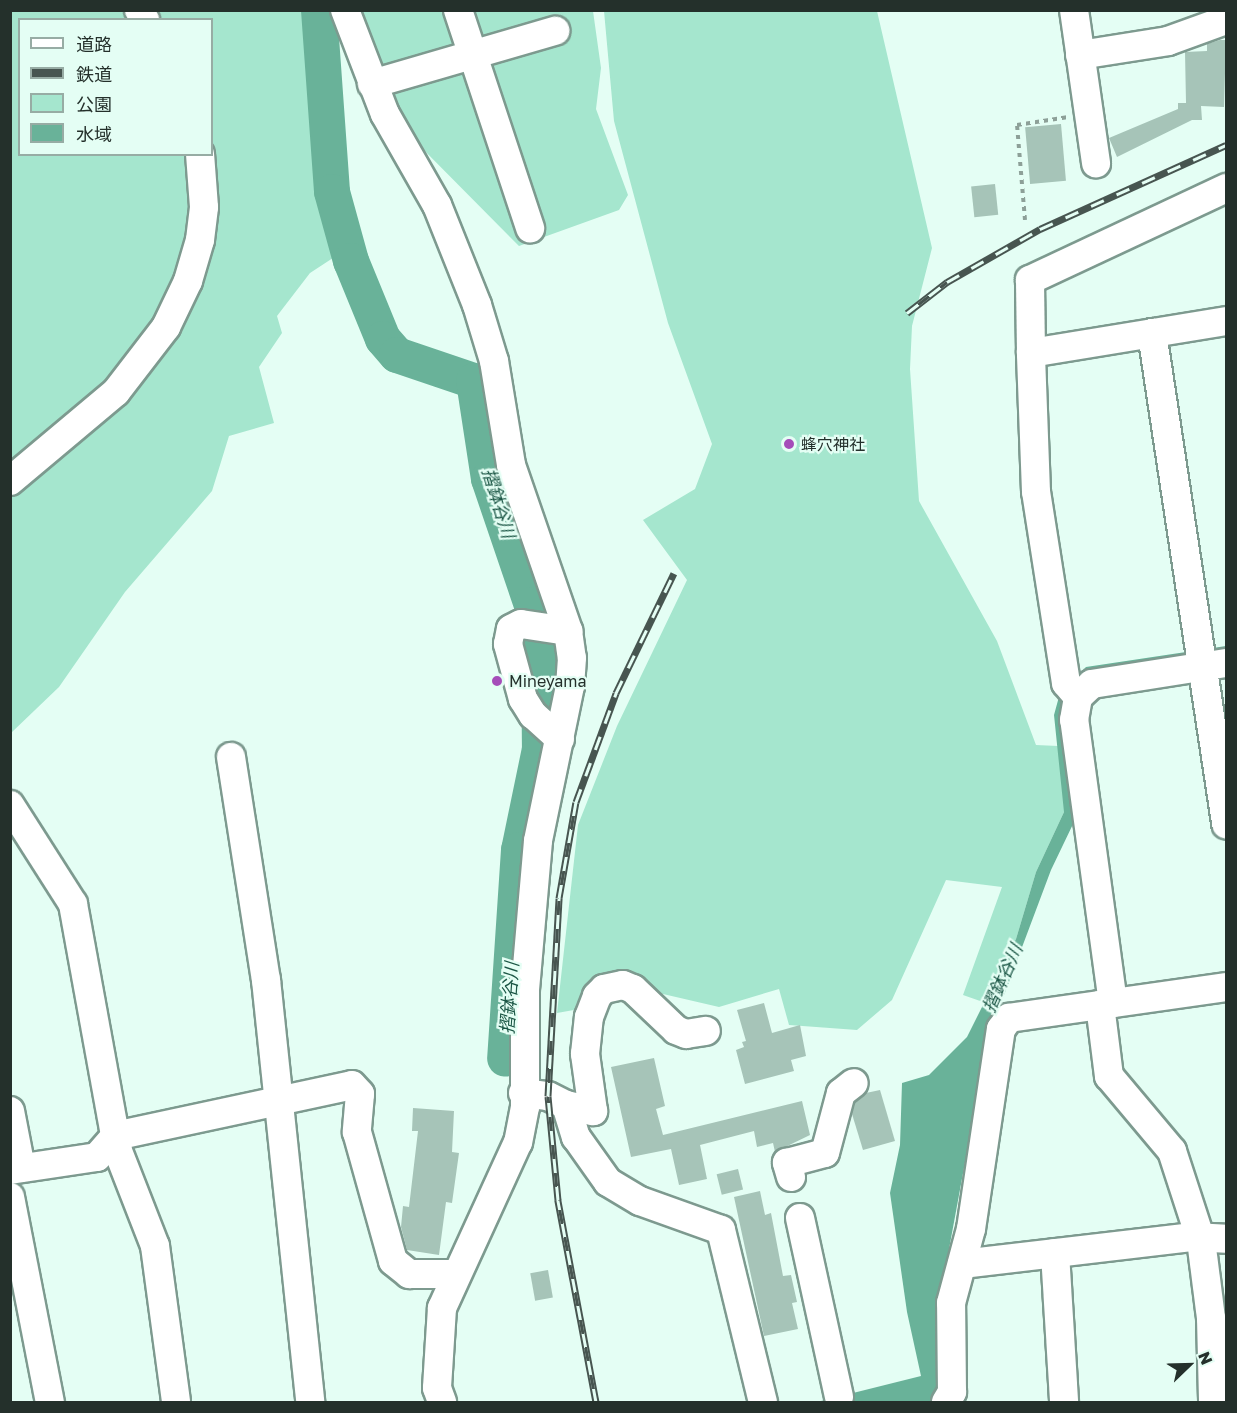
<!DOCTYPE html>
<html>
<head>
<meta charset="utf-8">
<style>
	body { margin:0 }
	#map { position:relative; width:1237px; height:1413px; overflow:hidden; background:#e4fef4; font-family:"Golos Text","Noto Sans JP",sans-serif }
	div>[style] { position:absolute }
	.green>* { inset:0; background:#a5e6ce }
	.water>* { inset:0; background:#69b299 }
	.river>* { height:36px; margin:-18px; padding:0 18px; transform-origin:18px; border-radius:18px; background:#69b299 }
	.building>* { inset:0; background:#a6c4b8; transform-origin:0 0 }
	.path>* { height:4px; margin-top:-2px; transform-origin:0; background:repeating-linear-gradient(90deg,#8da098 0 4.5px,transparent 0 9px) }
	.roads { filter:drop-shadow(2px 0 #7d9a8f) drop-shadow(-2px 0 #7d9a8f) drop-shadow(0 2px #7d9a8f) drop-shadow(0 -2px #7d9a8f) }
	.minor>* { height:28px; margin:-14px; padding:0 14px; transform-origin:14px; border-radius:14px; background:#fff }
	.rail>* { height:7px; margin-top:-3.5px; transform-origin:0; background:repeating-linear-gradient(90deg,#e4fef4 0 14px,#475550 0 28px); box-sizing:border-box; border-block:2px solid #475550 }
	.dots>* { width:16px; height:16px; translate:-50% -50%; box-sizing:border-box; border:3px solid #e4fef4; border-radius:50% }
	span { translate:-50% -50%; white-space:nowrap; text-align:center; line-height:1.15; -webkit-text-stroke:4.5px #e4fef4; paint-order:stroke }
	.poi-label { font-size:16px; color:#24302b }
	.left { translate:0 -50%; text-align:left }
	.water-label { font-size:18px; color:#1b5645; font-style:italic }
	.frame { position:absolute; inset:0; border:12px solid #24302b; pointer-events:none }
	.legend { position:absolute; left:18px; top:18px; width:195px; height:138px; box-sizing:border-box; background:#e4fef4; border:2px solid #97aca4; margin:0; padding:8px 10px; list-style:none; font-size:18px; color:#24302b }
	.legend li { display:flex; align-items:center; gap:12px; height:30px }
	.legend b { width:30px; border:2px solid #97aca4 }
	.north { position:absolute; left:1159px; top:1335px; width:60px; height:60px; -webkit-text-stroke:4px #e4fef4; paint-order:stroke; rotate:67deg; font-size:16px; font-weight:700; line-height:24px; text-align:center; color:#24302b }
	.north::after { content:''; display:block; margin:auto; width:21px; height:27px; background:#24302b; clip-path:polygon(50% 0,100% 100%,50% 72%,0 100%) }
</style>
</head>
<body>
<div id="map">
	<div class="green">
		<div style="clip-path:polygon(evenodd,11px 11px,326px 11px,342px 204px,336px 256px,310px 273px,277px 316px,282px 333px,259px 367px,274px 423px,229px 436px,212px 491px,125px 592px,59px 687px,11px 733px,11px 11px,20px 20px,212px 20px,212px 154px,20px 154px,20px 20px)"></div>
		<div style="clip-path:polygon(363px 11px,451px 11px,462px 51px,380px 74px,361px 22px)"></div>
		<div style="clip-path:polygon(464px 11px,593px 11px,601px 68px,596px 109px,628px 195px,619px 210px,519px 246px,405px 131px,386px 87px,474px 47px)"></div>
		<div style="clip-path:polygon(604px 11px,877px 11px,932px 248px,912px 326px,910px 369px,919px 501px,997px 641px,1036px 745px,1058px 746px,1064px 800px,1064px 812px,1036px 872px,1016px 939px,983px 1002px,963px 995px,1002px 887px,946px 880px,892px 1000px,857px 1030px,789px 1025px,779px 989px,719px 1007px,663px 994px,557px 1013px,578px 825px,617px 726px,687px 580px,643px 520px,695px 489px,712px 444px,668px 323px,614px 121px)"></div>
	</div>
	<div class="water">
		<div style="clip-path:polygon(1226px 646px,1226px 656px,1095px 676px,1074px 822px,1051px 870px,988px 1038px,942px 1287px,941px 1392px,935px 1402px,817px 1402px,921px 1376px,907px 1312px,890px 1193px,900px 1145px,902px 1083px,929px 1075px,967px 1037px,1016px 939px,1036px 872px,1064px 812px,1054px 715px,1060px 693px,1086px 667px)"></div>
	</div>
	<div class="river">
		<div style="left:319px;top:10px;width:182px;rotate:85.9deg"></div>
		<div style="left:332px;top:192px;width:72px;rotate:74.6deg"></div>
		<div style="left:351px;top:261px;width:84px;rotate:67.7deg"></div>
		<div style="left:383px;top:339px;width:21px;rotate:49deg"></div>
		<div style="left:397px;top:355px;width:81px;rotate:18.7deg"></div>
		<div style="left:474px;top:381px;width:99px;rotate:81.3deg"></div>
		<div style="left:489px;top:479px;width:133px;rotate:71.2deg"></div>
		<div style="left:532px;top:605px;width:36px;rotate:79deg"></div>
		<div style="left:539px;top:640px;width:109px;rotate:89.5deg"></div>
		<div style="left:540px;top:749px;width:103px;rotate:101.7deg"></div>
		<div style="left:519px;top:850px;width:209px;rotate:93.8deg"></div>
	</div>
	<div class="building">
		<div style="clip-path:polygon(1220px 40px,1226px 40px,1224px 107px,1201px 106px,1202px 120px,1192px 120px,1117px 157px,1109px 138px,1178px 109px,1178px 103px,1186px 103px,1185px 52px,1207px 51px,1207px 44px)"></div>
		<div style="left:1061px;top:124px;width:57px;height:36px;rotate:85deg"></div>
		<div style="left:995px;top:184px;width:31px;height:24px;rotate:84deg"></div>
		<div style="clip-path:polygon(764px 1003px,772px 1033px,800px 1025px,806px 1056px,791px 1060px,794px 1071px,745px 1084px,736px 1050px,744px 1047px,742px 1042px,746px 1041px,737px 1010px)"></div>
		<div style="clip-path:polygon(654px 1058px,665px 1106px,656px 1109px,663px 1135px,802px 1101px,810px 1135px,775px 1152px,773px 1143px,757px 1147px,754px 1131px,700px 1145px,707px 1179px,679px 1185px,671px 1149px,631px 1157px,611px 1067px)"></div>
		<div style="clip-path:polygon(880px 1090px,895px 1141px,863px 1150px,852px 1114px,855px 1103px,866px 1093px)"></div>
		<div style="clip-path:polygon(413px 1108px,454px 1111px,452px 1152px,459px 1153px,452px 1203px,446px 1202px,439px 1255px,407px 1250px,401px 1227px,403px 1206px,409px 1207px,418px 1131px,412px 1131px)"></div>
		<div style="left:738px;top:1169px;width:21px;height:22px;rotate:76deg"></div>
		<div style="clip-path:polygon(760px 1191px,765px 1215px,771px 1213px,783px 1276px,791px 1275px,797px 1302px,792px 1303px,798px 1329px,764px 1336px,734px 1197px)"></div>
		<div style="left:548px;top:1270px;width:28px;height:18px;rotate:80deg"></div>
	</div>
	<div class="path">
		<div style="left:1025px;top:220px;width:95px;rotate:-94.8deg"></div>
		<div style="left:1017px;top:125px;width:52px;rotate:-8.9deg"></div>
	</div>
	<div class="roads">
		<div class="minor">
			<div style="left:139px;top:10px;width:12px;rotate:59deg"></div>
			<div style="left:345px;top:10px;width:111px;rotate:69deg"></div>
			<div style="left:385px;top:114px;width:105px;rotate:60.3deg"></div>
			<div style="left:437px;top:205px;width:108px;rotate:68.2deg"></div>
			<div style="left:477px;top:305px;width:59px;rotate:73.1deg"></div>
			<div style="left:494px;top:361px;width:105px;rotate:80.7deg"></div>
			<div style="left:511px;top:465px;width:176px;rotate:71deg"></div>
			<div style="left:568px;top:631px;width:27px;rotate:82deg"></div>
			<div style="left:572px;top:658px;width:28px;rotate:94deg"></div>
			<div style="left:570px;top:686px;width:158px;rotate:101.7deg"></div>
			<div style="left:538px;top:841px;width:149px;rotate:95deg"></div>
			<div style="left:525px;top:989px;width:118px;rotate:90deg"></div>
			<div style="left:525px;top:1107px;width:36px;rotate:101deg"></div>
			<div style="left:518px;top:1142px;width:183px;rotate:114.6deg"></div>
			<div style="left:442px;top:1308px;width:80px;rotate:93.6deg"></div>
			<div style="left:437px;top:1388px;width:15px;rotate:70deg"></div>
			<div style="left:458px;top:10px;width:230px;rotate:71.7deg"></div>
			<div style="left:1074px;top:10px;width:155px;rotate:81.8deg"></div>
			<div style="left:1080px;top:55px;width:89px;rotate:-9deg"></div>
			<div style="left:1168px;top:41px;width:62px;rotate:-19.9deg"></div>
			<div style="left:372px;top:84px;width:191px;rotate:-16.2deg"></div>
			<div style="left:1152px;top:333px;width:497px;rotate:81.4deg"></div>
			<div style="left:1031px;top:353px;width:73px;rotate:-90.8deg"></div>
			<div style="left:1030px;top:280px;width:217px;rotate:-25.1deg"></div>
			<div style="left:10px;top:481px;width:138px;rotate:-40deg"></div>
			<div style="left:116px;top:392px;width:82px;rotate:-52.4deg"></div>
			<div style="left:166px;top:327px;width:51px;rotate:-64.4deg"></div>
			<div style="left:188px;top:281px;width:43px;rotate:-73.7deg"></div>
			<div style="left:200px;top:240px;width:33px;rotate:-83deg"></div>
			<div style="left:204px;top:207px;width:53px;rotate:-94.3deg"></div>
			<div style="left:1078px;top:697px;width:18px;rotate:-131deg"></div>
			<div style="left:1066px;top:683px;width:193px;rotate:-98.9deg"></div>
			<div style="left:1036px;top:492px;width:139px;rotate:-92.1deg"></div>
			<div style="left:1031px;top:353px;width:198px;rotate:-9.3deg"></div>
			<div style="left:560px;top:739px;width:36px;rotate:-138deg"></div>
			<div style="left:533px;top:715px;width:19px;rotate:-122deg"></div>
			<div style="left:523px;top:699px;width:57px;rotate:-105.3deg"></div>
			<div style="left:508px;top:644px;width:15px;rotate:-79deg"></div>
			<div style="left:511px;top:629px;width:11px;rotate:-27deg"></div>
			<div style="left:521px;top:624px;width:48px;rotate:8.5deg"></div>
			<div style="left:231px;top:757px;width:226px;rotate:81.1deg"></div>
			<div style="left:266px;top:980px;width:424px;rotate:84deg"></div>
			<div style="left:10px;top:805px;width:117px;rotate:57.5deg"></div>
			<div style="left:73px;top:904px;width:251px;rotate:79.7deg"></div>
			<div style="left:118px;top:1151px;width:102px;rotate:68.7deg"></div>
			<div style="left:155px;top:1246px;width:157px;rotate:82.3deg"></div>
			<div style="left:1113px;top:1003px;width:286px;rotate:-97.8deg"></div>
			<div style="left:1074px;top:720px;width:23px;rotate:-80deg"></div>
			<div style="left:1078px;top:697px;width:19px;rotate:-43deg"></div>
			<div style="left:1092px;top:684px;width:136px;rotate:-8.9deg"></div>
			<div style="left:1100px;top:1005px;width:72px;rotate:82.8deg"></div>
			<div style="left:1109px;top:1076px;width:98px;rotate:50deg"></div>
			<div style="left:1172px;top:1151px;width:94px;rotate:72deg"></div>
			<div style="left:1201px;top:1240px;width:79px;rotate:82.7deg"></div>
			<div style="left:1211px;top:1318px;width:84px;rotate:88.6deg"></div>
			<div style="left:523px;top:1093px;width:25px;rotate:7deg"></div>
			<div style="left:548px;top:1096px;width:20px;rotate:27deg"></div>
			<div style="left:566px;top:1105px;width:34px;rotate:73deg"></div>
			<div style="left:576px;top:1137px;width:55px;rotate:54.6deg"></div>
			<div style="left:608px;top:1182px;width:37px;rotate:31deg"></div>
			<div style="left:640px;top:1201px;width:86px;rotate:19.7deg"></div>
			<div style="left:721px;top:1230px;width:177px;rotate:76.3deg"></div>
			<div style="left:566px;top:1105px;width:28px;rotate:13deg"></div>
			<div style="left:593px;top:1111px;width:58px;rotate:-98deg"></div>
			<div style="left:585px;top:1054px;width:37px;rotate:-84deg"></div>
			<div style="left:589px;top:1017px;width:22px;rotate:-69deg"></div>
			<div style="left:597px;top:996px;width:10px;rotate:-45deg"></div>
			<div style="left:604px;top:989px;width:19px;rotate:-12deg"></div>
			<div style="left:623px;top:985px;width:11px;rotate:22deg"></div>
			<div style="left:633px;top:989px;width:59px;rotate:43.6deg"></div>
			<div style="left:676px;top:1030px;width:11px;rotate:22deg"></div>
			<div style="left:686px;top:1034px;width:20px;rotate:-9deg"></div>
			<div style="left:10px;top:1111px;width:58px;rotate:79.1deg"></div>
			<div style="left:10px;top:1170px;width:88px;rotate:-8.5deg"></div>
			<div style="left:97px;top:1157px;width:28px;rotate:-49deg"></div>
			<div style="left:115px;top:1136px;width:242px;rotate:-12.1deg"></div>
			<div style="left:352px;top:1085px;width:12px;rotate:48deg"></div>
			<div style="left:360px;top:1094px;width:38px;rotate:95deg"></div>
			<div style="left:357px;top:1132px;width:134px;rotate:74.4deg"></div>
			<div style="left:393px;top:1261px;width:21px;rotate:39deg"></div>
			<div style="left:409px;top:1274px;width:47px"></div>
			<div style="left:791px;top:1177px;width:15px;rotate:-106deg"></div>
			<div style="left:787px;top:1163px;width:39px;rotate:-15deg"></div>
			<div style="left:825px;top:1153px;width:62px;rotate:-75.1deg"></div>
			<div style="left:841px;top:1093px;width:16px;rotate:-38deg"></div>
			<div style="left:10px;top:1197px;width:209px;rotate:79deg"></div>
			<div style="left:800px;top:1218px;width:183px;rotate:77.7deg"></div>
			<div style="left:1055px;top:1253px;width:149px;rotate:86.5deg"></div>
			<div style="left:962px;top:1264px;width:233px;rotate:-6.7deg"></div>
			<div style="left:1193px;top:1237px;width:33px;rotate:3deg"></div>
			<div style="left:946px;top:1402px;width:12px;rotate:-59deg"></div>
			<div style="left:952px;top:1392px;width:89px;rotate:-90.6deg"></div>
			<div style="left:951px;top:1303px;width:77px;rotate:-74.9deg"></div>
			<div style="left:971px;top:1229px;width:202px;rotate:-81.5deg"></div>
			<div style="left:1001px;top:1029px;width:14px;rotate:-54deg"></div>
			<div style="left:1009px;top:1018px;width:219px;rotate:-8.1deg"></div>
		</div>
	</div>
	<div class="rail">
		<div style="left:907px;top:313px;width:51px;rotate:-37.8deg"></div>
		<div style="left:947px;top:282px;width:107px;rotate:-29.7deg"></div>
		<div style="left:1040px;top:229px;width:204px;rotate:-24.3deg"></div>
		<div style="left:596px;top:1402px;width:206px;rotate:-100.7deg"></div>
		<div style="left:558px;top:1200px;width:104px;rotate:-95.5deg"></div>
		<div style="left:548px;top:1096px;width:198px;rotate:-86.8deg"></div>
		<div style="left:559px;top:898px;width:97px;rotate:-80deg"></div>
		<div style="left:576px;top:802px;width:116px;rotate:-69.8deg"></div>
		<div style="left:616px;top:693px;width:133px;rotate:-64.2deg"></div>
	</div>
	<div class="dots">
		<div style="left:789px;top:444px;background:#a54db9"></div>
		<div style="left:497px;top:681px;background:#a54db9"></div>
	</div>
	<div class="poi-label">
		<span class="left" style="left:801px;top:444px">蜂穴神社</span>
		<span class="left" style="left:509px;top:681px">Mineyama</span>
	</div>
	<div class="water-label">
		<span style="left:499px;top:503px;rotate:73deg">摺鉢谷川</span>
		<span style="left:1002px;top:978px;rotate:-66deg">摺鉢谷川</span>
		<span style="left:509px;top:998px;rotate:-86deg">摺鉢谷川</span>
	</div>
	<div class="frame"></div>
	<ul class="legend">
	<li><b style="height:8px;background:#fff"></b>道路</li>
	<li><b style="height:8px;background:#475550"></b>鉄道</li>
	<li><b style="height:16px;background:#a5e6ce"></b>公園</li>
	<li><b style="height:16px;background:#69b299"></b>水域</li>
	</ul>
	<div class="north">N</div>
</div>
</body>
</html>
